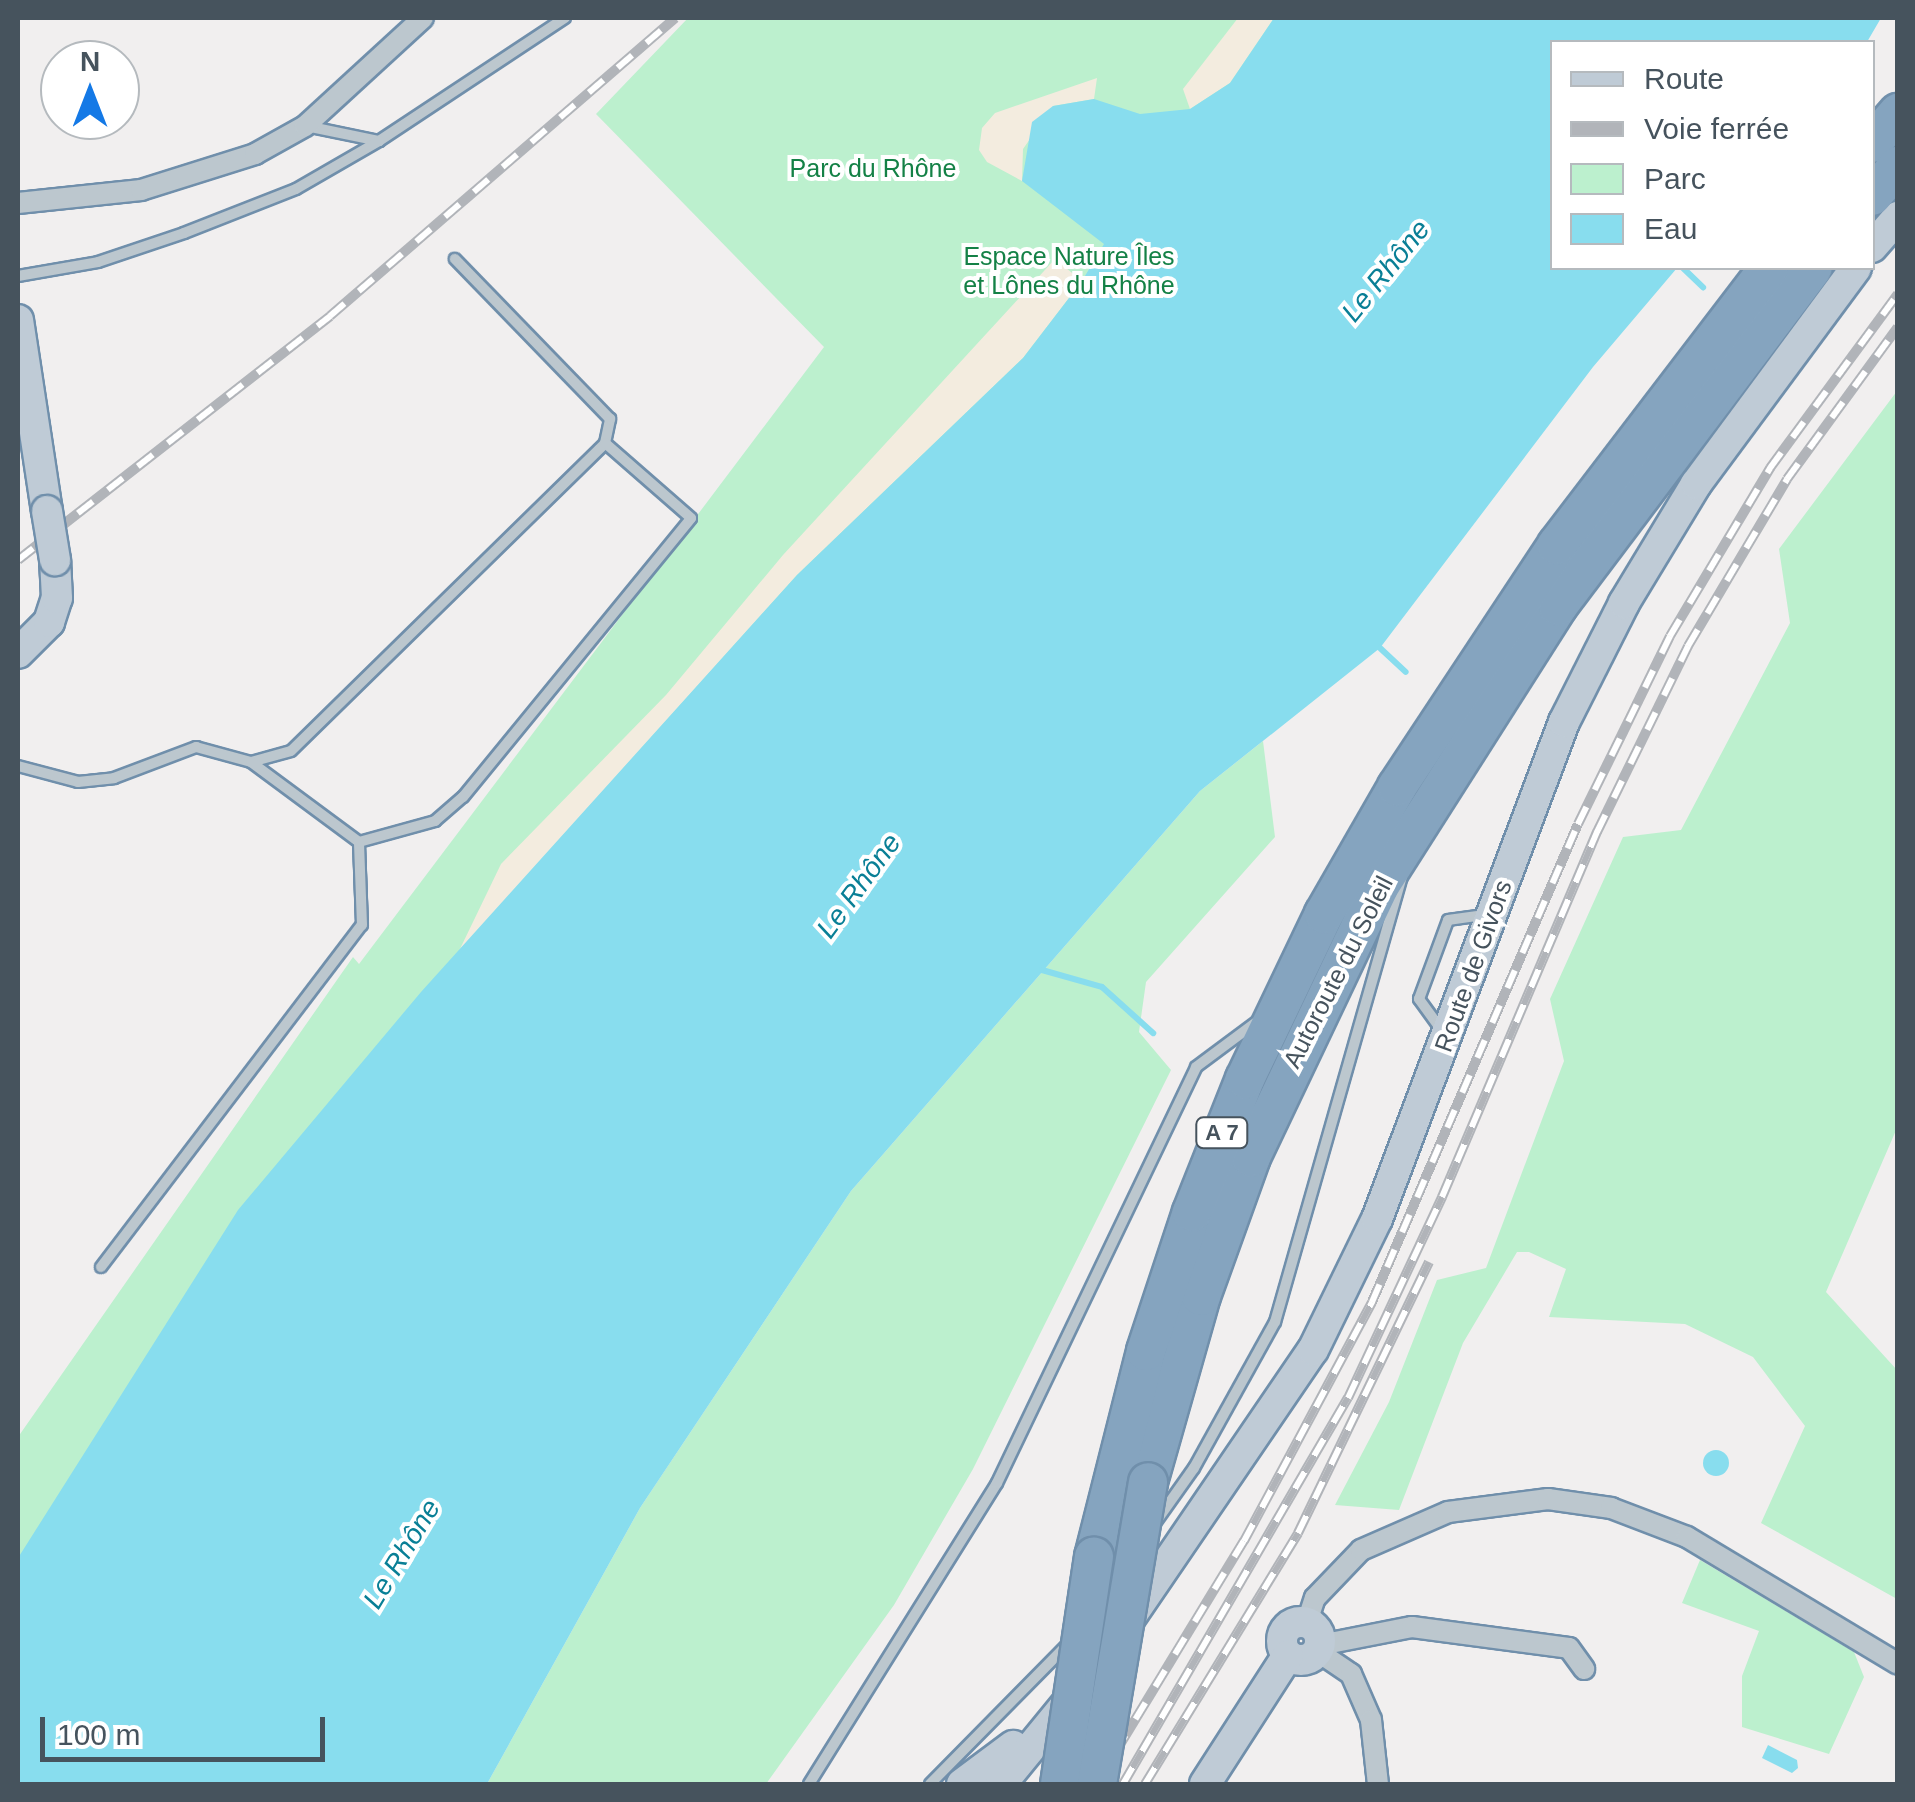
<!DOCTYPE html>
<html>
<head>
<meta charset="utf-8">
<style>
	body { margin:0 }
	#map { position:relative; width:1915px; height:1802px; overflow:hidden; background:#f1efef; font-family:Arial,sans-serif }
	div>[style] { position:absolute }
	.green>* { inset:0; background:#bcf0ce }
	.sand>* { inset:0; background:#f3ecdf }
	.water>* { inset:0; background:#8de }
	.round { border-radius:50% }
	.stream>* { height:6px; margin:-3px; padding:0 3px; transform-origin:3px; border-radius:3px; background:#8de }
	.roads { filter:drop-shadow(2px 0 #708fab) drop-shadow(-2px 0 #708fab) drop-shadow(0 2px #708fab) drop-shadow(0 -2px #708fab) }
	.lane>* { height:10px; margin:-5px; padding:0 5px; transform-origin:5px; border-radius:5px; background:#bcc7ce }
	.street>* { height:20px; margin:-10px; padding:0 10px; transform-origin:10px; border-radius:10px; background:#bcc7ce }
	.secondary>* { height:30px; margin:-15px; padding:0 15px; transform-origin:15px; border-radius:15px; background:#bfcbd6 }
	.secondary>.ring { margin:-15px; padding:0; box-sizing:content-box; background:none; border:30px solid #bfcbd6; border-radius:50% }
	.highway>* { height:38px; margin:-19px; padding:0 19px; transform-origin:19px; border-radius:19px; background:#85a4bf }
	.rail>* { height:10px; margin-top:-5px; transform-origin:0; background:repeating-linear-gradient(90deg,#fff 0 19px,#b1b4b9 0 38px); box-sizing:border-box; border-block:2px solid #b1b4b9 }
	.bridges { filter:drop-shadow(2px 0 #708fab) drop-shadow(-2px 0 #708fab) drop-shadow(0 2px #708fab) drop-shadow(0 -2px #708fab) }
	.secondary-bridge>* { height:30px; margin:-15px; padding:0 15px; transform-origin:15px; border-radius:15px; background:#bfcbd6 }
	.highway-bridge>* { height:38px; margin:-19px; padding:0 19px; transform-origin:19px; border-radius:19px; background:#85a4bf }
	span { translate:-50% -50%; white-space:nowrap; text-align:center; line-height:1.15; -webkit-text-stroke:8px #fff; paint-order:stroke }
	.shield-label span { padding:2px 8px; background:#fff; border:2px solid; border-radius:8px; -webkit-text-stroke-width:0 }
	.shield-label { font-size:22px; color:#46535d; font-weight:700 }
	.park-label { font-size:25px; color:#148146 }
	.street-label { font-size:25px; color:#46535d }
	.water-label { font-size:28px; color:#097f96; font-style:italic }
	.frame { position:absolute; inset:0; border:20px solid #46535d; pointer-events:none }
	.legend { position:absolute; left:1550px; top:40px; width:325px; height:230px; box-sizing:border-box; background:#fff; border:2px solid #b5babe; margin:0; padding:12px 18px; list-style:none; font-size:30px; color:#46535d }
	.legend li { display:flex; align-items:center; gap:20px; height:50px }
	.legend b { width:50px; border:2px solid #b5babe }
	.north { position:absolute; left:40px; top:40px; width:100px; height:100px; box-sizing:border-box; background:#fff; border:2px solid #b5babe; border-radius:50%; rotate:0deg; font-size:28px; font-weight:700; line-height:40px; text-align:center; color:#46535d }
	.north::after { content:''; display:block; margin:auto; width:35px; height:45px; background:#1479e6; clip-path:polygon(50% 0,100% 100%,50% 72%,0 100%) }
	.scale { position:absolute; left:40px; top:1717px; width:285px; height:45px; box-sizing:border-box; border:5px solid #46535d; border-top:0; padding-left:12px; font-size:30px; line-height:35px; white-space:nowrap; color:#46535d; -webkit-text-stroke:8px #fff; paint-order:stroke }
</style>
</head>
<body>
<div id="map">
	<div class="green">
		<div style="clip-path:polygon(688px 18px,1593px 18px,1552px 42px,18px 1784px,18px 1437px,353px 957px,359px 964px,824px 347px,596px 114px)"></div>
		<div style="clip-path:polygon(1897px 391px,1897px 1128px,1826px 1292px,1897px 1370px,1897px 1599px,1761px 1523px,1805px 1426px,1753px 1357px,1685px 1324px,1549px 1317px,1566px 1269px,1529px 1252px,1517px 1252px,1463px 1343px,1399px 1510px,1335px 1505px,1389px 1402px,1437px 1280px,1486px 1268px,1564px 1061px,1550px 999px,1623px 837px,1681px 830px,1790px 623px,1779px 549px)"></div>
		<div style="clip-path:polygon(1263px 741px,1275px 837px,1146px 982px,1139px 1032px,1171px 1070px,973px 1469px,894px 1605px,766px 1784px,487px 1784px,640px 1508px,851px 1191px,1200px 791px)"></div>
		<div style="clip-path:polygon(1700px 1560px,1854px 1652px,1864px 1677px,1829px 1754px,1742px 1727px,1742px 1676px,1759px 1631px,1682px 1603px)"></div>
	</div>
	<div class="sand">
		<div style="clip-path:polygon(1238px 18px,1274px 18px,1230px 83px,1190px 109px,1183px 89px)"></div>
		<div style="clip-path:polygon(1097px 78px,1094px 99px,1053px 106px,1023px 149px,1022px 181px,987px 162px,979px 150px,982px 128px,995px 113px)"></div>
		<div style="clip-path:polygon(1055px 259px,1082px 281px,1023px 358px,797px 575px,459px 951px,501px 864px,666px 695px,783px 555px)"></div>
	</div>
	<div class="water">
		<div style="clip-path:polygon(1274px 18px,1881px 18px,1867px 42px,1552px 42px,1552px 268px,1677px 268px,1593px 367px,1380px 648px,1200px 791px,851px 1191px,640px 1508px,487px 1784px,18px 1784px,18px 1558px,238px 1210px,421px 992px,797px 575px,1023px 358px,1082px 281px,1104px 244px,1022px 181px,1032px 122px,1053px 106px,1094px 99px,1140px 114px,1190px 109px,1230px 83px)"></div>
		<div class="round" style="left:1703px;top:1450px;width:26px;height:26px"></div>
		<div style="clip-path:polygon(1768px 1745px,1797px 1760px,1798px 1768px,1792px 1773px,1762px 1758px)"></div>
	</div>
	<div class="stream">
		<div style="left:1683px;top:268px;width:28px;rotate:44deg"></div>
		<div style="left:1380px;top:648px;width:35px;rotate:43deg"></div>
		<div style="left:1042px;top:970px;width:62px;rotate:15.8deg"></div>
		<div style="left:1102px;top:987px;width:69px;rotate:42deg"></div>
	</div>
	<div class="roads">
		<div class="lane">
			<div style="left:306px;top:126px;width:75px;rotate:11.6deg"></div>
			<div style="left:379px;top:141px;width:223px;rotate:-33.5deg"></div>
			<div style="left:18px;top:276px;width:81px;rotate:-9.9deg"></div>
			<div style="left:98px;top:262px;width:91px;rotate:-18.6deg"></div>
			<div style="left:184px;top:233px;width:120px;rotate:-21.4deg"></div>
			<div style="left:296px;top:189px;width:96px;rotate:-30deg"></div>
			<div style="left:18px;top:766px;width:62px;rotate:14.9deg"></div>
			<div style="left:78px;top:782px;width:36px;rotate:-6deg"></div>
			<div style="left:114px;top:778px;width:88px;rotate:-20.7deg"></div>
			<div style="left:196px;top:747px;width:57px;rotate:15.3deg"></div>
			<div style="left:251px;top:762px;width:41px;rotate:-15.4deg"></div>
			<div style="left:291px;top:751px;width:440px;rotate:-44.4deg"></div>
			<div style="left:605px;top:443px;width:25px;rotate:-78deg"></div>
			<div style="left:610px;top:419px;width:223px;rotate:-134.1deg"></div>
			<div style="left:359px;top:842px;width:79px;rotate:-15.4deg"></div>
			<div style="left:435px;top:821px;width:37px;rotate:-41deg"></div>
			<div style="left:463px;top:797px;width:360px;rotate:-50.7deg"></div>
			<div style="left:691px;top:518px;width:114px;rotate:-138.9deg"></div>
			<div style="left:1443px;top:1032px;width:41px;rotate:-126deg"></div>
			<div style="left:1419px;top:999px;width:84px;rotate:-69.8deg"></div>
			<div style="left:1448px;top:920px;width:37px;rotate:-8deg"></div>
			<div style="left:101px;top:1267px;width:430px;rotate:-52.7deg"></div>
			<div style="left:362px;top:925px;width:83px;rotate:-92.1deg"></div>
			<div style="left:359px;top:842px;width:134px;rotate:-143.5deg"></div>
			<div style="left:1155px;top:1523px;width:67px;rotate:-54.7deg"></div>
			<div style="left:1194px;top:1468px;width:167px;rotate:-61deg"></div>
			<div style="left:1275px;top:1322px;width:463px;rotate:-74.1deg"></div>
			<div style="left:809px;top:1784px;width:355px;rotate:-58deg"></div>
			<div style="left:997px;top:1483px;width:461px;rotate:-64.4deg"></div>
			<div style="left:1196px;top:1067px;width:77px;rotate:-36.6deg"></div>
			<div style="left:930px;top:1784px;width:194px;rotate:-45.4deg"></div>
		</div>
		<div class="street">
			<div style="left:18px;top:203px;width:124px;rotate:-6deg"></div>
			<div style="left:141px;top:190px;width:120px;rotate:-17.5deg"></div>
			<div style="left:255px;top:154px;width:57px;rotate:-29.2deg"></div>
			<div style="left:305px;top:126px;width:160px;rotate:-42.5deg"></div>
			<div style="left:1307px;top:1622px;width:25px;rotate:-72deg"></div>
			<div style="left:1315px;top:1598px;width:66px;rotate:-46.2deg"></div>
			<div style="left:1361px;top:1550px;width:95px;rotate:-23.6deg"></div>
			<div style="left:1448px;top:1512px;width:101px;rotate:-7.4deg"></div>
			<div style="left:1548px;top:1499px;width:64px;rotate:8.1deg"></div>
			<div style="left:1611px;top:1508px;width:81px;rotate:20.9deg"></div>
			<div style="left:1687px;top:1537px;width:246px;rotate:31deg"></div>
			<div style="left:1320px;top:1645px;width:94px;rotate:-11.1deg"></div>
			<div style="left:1412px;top:1627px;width:158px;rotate:7.6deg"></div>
			<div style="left:1569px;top:1648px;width:26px;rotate:54deg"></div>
			<div style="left:1317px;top:1651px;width:41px;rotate:34.1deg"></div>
			<div style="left:1351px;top:1674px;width:50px;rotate:66.5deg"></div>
			<div style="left:1371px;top:1720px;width:64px;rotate:83.8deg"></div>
		</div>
		<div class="secondary">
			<div style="left:1872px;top:247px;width:40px;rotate:-49deg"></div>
			<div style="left:18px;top:320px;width:193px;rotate:81.4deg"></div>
			<div style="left:18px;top:653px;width:44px;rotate:-45deg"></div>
			<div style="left:49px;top:622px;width:25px;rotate:-72deg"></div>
			<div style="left:57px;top:598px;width:38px;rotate:-93deg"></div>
			<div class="ring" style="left:1282px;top:1622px;width:8px;height:8px"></div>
			<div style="left:962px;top:1784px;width:64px;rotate:-36.7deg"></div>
			<div style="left:1001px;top:1784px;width:149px;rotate:-50.7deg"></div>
			<div style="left:1095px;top:1669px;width:386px;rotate:-55.7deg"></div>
			<div style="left:1313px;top:1350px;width:146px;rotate:-64deg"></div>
			<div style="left:1377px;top:1219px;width:531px;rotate:-69.38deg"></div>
			<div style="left:1564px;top:722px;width:133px;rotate:-63.2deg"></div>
			<div style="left:1624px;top:603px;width:139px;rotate:-58.8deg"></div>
			<div style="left:1696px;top:484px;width:269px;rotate:-53.5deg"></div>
			<div style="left:1205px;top:1784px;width:153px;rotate:-57.2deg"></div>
		</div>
		<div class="highway">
			<div style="left:1872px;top:143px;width:40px;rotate:-49deg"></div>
			<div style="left:1872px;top:196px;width:40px;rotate:-49deg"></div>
			<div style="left:1148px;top:1482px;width:193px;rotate:-74.1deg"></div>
			<div style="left:1201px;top:1296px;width:148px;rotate:-70.2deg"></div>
			<div style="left:1251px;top:1157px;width:299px;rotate:-64.6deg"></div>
			<div style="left:1379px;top:887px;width:333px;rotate:-57.5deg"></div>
			<div style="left:1558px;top:606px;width:423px;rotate:-53deg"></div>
			<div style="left:1094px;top:1557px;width:212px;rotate:-75.8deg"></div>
			<div style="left:1146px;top:1351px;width:146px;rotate:-71.7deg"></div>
			<div style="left:1192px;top:1212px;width:143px;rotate:-68.3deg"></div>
			<div style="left:1245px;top:1079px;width:183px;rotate:-64.4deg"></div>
			<div style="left:1324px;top:914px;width:146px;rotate:-60.1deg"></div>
			<div style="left:1397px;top:787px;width:290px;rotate:-56.5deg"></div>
			<div style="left:1557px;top:545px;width:349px;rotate:-52.6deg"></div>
		</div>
	</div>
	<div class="rail">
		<div style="left:18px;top:560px;width:396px;rotate:-38deg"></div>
		<div style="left:330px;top:316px;width:456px;rotate:-40.8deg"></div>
		<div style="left:1096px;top:1784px;width:285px;rotate:-58.7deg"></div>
		<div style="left:1244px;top:1541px;width:271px;rotate:-61.8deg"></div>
		<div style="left:1372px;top:1302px;width:520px;rotate:-66.69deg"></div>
		<div style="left:1578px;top:824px;width:209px;rotate:-63.9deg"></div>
		<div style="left:1670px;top:636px;width:196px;rotate:-59.2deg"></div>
		<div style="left:1770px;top:468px;width:216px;rotate:-53.7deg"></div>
		<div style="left:1123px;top:1784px;width:447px;rotate:-59.8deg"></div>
		<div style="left:1348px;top:1398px;width:222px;rotate:-64.9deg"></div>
		<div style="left:1442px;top:1197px;width:397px;rotate:-67deg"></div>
		<div style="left:1597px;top:832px;width:207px;rotate:-63.9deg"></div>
		<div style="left:1688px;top:646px;width:194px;rotate:-59.3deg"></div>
		<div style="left:1787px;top:479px;width:188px;rotate:-53.9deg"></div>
		<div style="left:1145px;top:1784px;width:294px;rotate:-58.6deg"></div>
		<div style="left:1298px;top:1533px;width:301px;rotate:-64.2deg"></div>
	</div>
	<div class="bridges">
		<div class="secondary-bridge">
			<div style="left:47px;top:511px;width:50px;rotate:80.7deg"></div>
		</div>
		<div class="highway-bridge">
			<div style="left:1060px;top:1784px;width:230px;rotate:-81.5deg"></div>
			<div style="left:1097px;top:1784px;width:306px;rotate:-80.4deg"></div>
		</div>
	</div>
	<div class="shield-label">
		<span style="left:1222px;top:1133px">A 7</span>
	</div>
	<div class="park-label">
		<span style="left:873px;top:168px">Parc du Rhône</span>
		<span style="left:1069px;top:271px">Espace Nature Îles<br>et Lônes du Rhône</span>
	</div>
	<div class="street-label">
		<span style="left:1473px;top:966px;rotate:-70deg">Route de Givors</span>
		<span style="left:1338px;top:972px;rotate:-63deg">Autoroute du Soleil</span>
	</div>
	<div class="water-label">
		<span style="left:1386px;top:271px;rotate:-51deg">Le Rhône</span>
		<span style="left:859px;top:886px;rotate:-54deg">Le Rhône</span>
		<span style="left:402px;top:1554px;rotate:-59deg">Le Rhône</span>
	</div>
	<div class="frame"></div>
	<ul class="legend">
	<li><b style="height:12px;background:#bfcbd6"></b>Route</li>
	<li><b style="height:12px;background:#b1b4b9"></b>Voie ferrée</li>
	<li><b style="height:28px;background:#bcf0ce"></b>Parc</li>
	<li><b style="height:28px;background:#8de"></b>Eau</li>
	</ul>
	<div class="north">N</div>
	<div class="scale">100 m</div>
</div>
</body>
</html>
